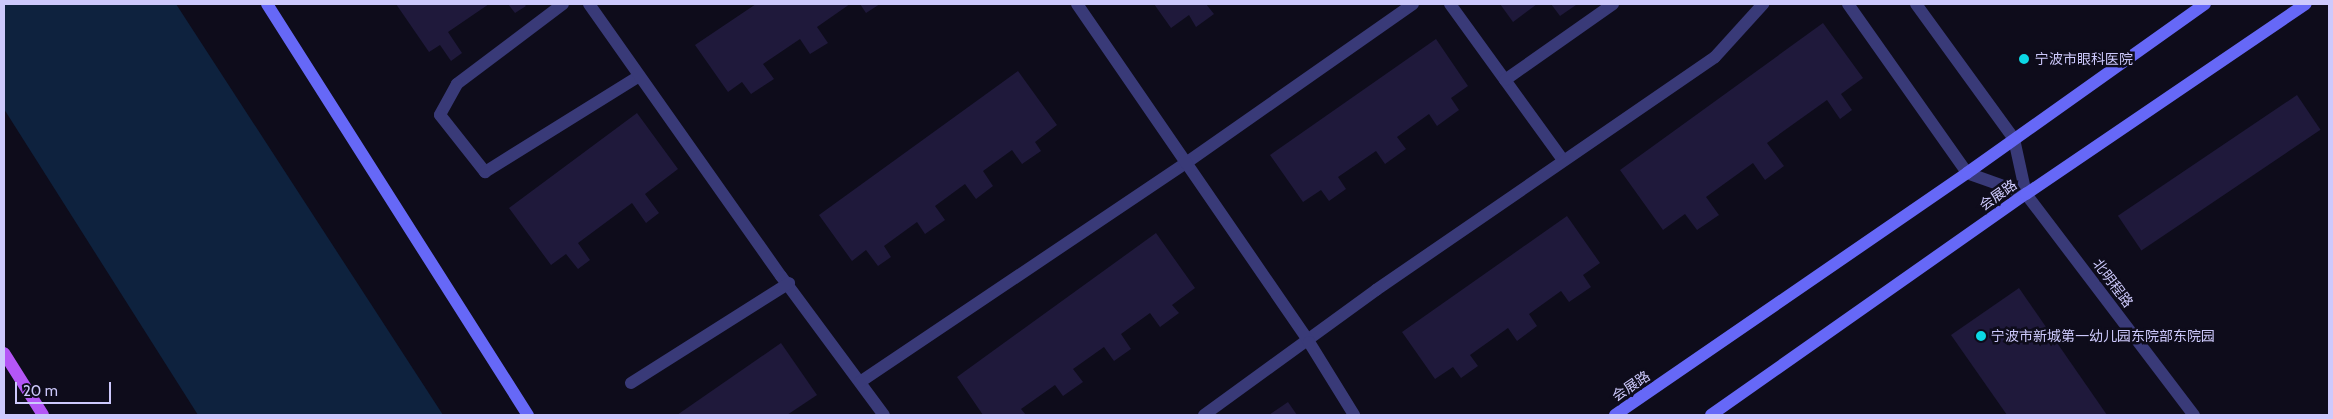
<!DOCTYPE html>
<html>
<head>
<meta charset="utf-8">
<style>
	body { margin:0 }
	#map { position:relative; width:2333px; height:419px; overflow:hidden; background:#0e0c1b; font-family:Cabin,"Noto Sans SC",sans-serif }
	div>[style] { position:absolute }
	.water>* { inset:0; background:#0e223e }
	.building>* { inset:0; background:#1f193b; transform-origin:0 0 }
	.lane>* { height:12px; margin:-6px; padding:0 6px; transform-origin:6px; border-radius:6px; background:#393a78 }
	.street>* { height:12px; margin:-6px; padding:0 6px; transform-origin:6px; border-radius:6px; background:#393a78 }
	.secondary>* { height:12px; margin:-6px; padding:0 6px; transform-origin:6px; border-radius:6px; background:#6668f7 }
	.primary>* { height:12px; margin:-6px; padding:0 6px; transform-origin:6px; border-radius:6px; background:#b456f6 }
	.dots>* { width:14px; height:14px; translate:-50% -50%; box-sizing:border-box; border:2px solid #0e0c1b; border-radius:50% }
	span { translate:-50% -50%; white-space:nowrap; text-align:center; line-height:1.15; -webkit-text-stroke:5px #0e0c1b; paint-order:stroke }
	.poi-label { font-size:14px; color:#cdc9fc }
	.left { translate:0 -50%; text-align:left }
	.street-label { font-size:14px; color:#cdc9fc }
	.frame { position:absolute; inset:0; border:5px solid #cdc9fc; pointer-events:none }
	.scale { position:absolute; left:15px; top:382px; width:96px; height:22px; box-sizing:border-box; border:2px solid #cdc9fc; border-top:0; padding-left:6px; font-size:15px; line-height:18px; white-space:nowrap; color:#cdc9fc; -webkit-text-stroke:4px #0e0c1b; paint-order:stroke }
</style>
</head>
<body>
<div id="map">
	<div class="water">
		<div style="clip-path:polygon(4px 4px,176px 4px,443px 415px,198px 415px,4px 109px)"></div>
	</div>
	<div class="building">
		<div style="clip-path:polygon(396px 4px,489px 4px,448px 32px,462px 53px,451px 61px,440px 45px,429px 52px)"></div>
		<div style="clip-path:polygon(508px 4px,524px 4px,526px 6px,515px 13px)"></div>
		<div style="clip-path:polygon(756px 4px,850px 4px,817px 27px,828px 43px,810px 54px,800px 39px,763px 64px,774px 79px,751px 94px,742px 82px,728px 92px,695px 45px)"></div>
		<div style="clip-path:polygon(860px 4px,880px 4px,866px 13px)"></div>
		<div style="clip-path:polygon(1154px 4px,1206px 4px,1214px 14px,1196px 27px,1189px 15px,1171px 28px)"></div>
		<div style="clip-path:polygon(1500px 4px,1537px 4px,1513px 22px)"></div>
		<div style="clip-path:polygon(1551px 4px,1575px 4px,1576px 5px,1560px 16px)"></div>
		<div style="clip-path:polygon(1823px 23px,1863px 78px,1841px 94px,1852px 110px,1840px 119px,1827px 100px,1767px 143px,1784px 166px,1765px 180px,1753px 163px,1706px 197px,1719px 215px,1697px 230px,1685px 214px,1663px 230px,1620px 170px)"></div>
		<div style="clip-path:polygon(1436px 39px,1468px 86px,1451px 98px,1459px 110px,1437px 126px,1429px 114px,1397px 137px,1406px 149px,1385px 164px,1376px 151px,1338px 177px,1346px 189px,1329px 201px,1321px 190px,1303px 202px,1270px 155px)"></div>
		<div style="clip-path:polygon(1018px 71px,1057px 125px,1035px 142px,1041px 151px,1022px 164px,1012px 150px,983px 171px,993px 186px,976px 199px,965px 184px,935px 206px,945px 220px,925px 234px,917px 222px,884px 246px,891px 257px,878px 266px,866px 250px,852px 261px,819px 215px)"></div>
		<div style="left:2297px;top:95px;width:42px;height:216px;rotate:56deg"></div>
		<div style="clip-path:polygon(637px 113px,678px 169px,645px 194px,659px 213px,646px 223px,632px 203px,578px 243px,590px 260px,578px 269px,566px 254px,551px 265px,509px 208px)"></div>
		<div style="clip-path:polygon(1567px 216px,1600px 263px,1583px 275px,1591px 287px,1569px 302px,1561px 291px,1529px 314px,1537px 326px,1517px 341px,1508px 328px,1470px 355px,1478px 366px,1461px 378px,1453px 367px,1435px 379px,1402px 332px)"></div>
		<div style="clip-path:polygon(1156px 233px,1195px 288px,1172px 305px,1179px 313px,1160px 327px,1150px 313px,1121px 334px,1131px 349px,1114px 361px,1104px 347px,1073px 369px,1083px 382px,1063px 396px,1055px 385px,1021px 409px,1026px 415px,983px 415px,957px 377px)"></div>
		<div style="clip-path:polygon(2019px 288px,2107px 415px,2007px 415px,1951px 335px)"></div>
		<div style="clip-path:polygon(781px 343px,817px 395px,787px 415px,677px 415px)"></div>
		<div style="clip-path:polygon(1288px 402px,1297px 415px,1269px 415px)"></div>
	</div>
	<div class="lane">
		<div style="left:563px;top:4px;width:133px;rotate:143deg"></div>
		<div style="left:457px;top:84px;width:35px;rotate:119deg"></div>
		<div style="left:440px;top:115px;width:73px;rotate:51.7deg"></div>
		<div style="left:485px;top:172px;width:181px;rotate:-31.9deg"></div>
		<div style="left:589px;top:4px;width:333px;rotate:54.8deg"></div>
		<div style="left:781px;top:276px;width:173px;rotate:53.5deg"></div>
		<div style="left:1450px;top:4px;width:193px;rotate:54.1deg"></div>
		<div style="left:1505px;top:80px;width:132px;rotate:-35.1deg"></div>
		<div style="left:860px;top:382px;width:393px;rotate:-33.9deg"></div>
		<div style="left:1186px;top:163px;width:277px;rotate:-35deg"></div>
		<div style="left:631px;top:383px;width:187px;rotate:-32.3deg"></div>
		<div style="left:1204px;top:415px;width:213px;rotate:-36deg"></div>
		<div style="left:1376px;top:290px;width:411px;rotate:-34.5deg"></div>
		<div style="left:1715px;top:57px;width:72px;rotate:-47.8deg"></div>
	</div>
	<div class="street">
		<div style="left:1077px;top:4px;width:410px;rotate:55.5deg"></div>
		<div style="left:1309px;top:342px;width:86px;rotate:58.3deg"></div>
		<div style="left:1848px;top:4px;width:207px;rotate:54.8deg"></div>
		<div style="left:1967px;top:173px;width:63px;rotate:19.6deg"></div>
		<div style="left:1916px;top:4px;width:167px;rotate:54deg"></div>
		<div style="left:2014px;top:139px;width:56px;rotate:77.7deg"></div>
		<div style="left:2026px;top:194px;width:278px;rotate:52.8deg"></div>
	</div>
	<div class="secondary">
		<div style="left:267px;top:4px;width:487px;rotate:57.6deg"></div>
		<div style="left:1615px;top:415px;width:427px;rotate:-34.5deg"></div>
		<div style="left:1967px;top:173px;width:292px;rotate:-35.4deg"></div>
		<div style="left:1711px;top:415px;width:385px;rotate:-35.1deg"></div>
		<div style="left:2026px;top:194px;width:338px;rotate:-34.2deg"></div>
	</div>
	<div class="primary">
		<div style="left:4px;top:353px;width:73px;rotate:57.8deg"></div>
	</div>
	<div class="dots">
		<div style="left:2024px;top:59px;background:#0cd8e5"></div>
		<div style="left:1981px;top:336px;background:#0cd8e5"></div>
	</div>
	<div class="poi-label">
		<span class="left" style="left:2035px;top:59px">宁波市眼科医院</span>
		<span class="left" style="left:1991px;top:336px">宁波市新城第一幼儿园东院部东院园</span>
	</div>
	<div class="street-label">
		<span style="left:1998px;top:195px;rotate:-35deg">会展路</span>
		<span style="left:2113px;top:283px;rotate:53deg">北明程路</span>
		<span style="left:1631px;top:386px;rotate:-34deg">会展路</span>
	</div>
	<div class="frame"></div>
	<div class="scale">20 m</div>
</div>
</body>
</html>
